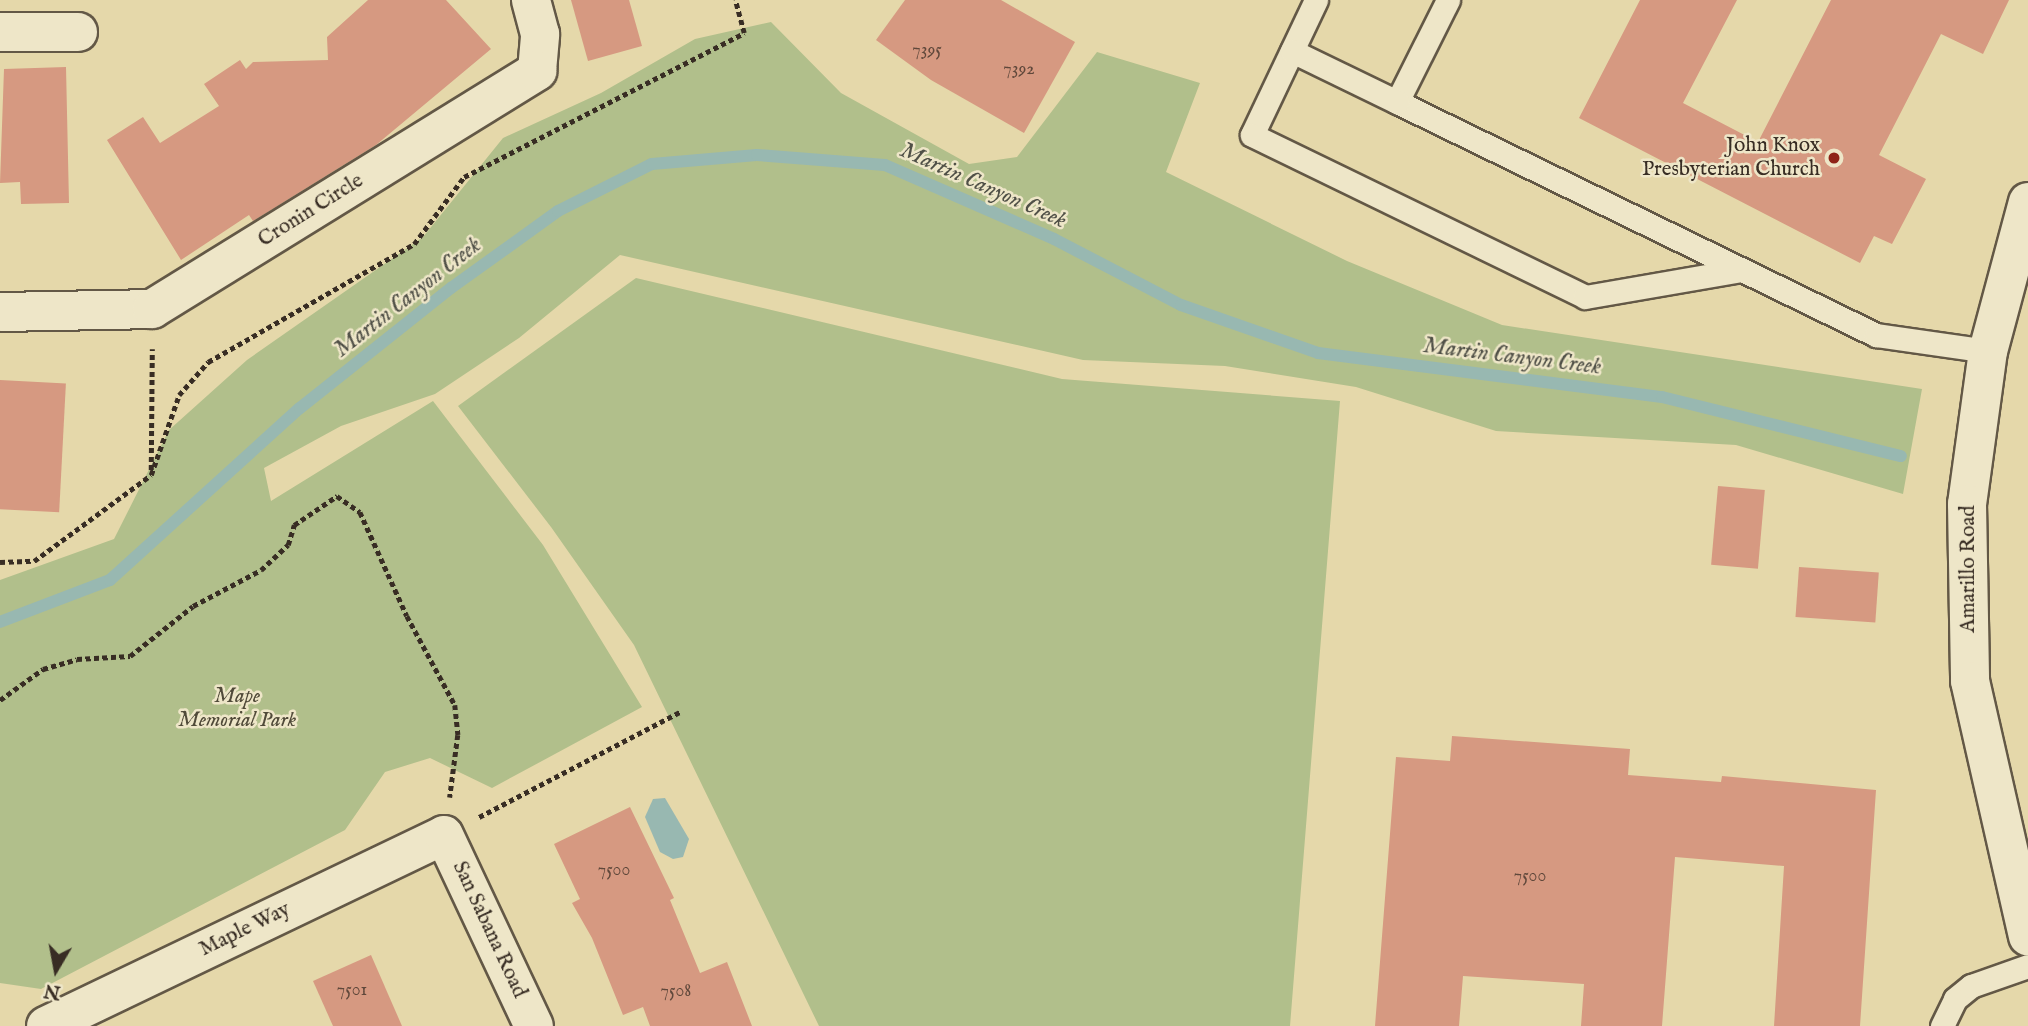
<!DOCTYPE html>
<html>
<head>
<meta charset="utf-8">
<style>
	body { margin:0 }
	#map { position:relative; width:2028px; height:1026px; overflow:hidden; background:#e5d8aa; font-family:"IM FELL English",serif }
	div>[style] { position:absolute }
	.green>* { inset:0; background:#b1bf8b }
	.water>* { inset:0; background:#98b8b1 }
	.stream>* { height:12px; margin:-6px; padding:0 6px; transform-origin:6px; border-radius:6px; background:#98b8b1 }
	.building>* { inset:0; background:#d69981; transform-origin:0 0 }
	.path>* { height:4.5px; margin-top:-2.25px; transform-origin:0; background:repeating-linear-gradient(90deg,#382d24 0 5px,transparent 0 8.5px) }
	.roads { filter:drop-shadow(2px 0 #635846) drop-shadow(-2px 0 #635846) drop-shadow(0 2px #635846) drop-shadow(0 -2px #635846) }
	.lane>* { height:23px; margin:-11.5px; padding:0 11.5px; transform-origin:11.5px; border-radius:11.5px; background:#eee6c8 }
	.street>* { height:38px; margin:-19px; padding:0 19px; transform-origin:19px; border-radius:19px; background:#eee6c8 }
	.dots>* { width:19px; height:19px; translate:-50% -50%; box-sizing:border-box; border:4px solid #eee6c8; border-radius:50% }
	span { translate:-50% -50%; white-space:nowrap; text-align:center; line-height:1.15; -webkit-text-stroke:5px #eee6c8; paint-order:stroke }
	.number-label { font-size:18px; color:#60483b }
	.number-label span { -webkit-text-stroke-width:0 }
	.poi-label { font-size:21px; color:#382d24 }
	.right { translate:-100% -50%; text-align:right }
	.street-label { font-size:21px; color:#382d24 }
	.park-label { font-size:21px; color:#504a39; font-style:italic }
	.water-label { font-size:23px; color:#505047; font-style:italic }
	.north { position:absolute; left:21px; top:935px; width:70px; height:70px; -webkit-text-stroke:5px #eee6c8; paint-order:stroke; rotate:190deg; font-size:19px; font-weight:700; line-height:28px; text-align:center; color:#382d24 }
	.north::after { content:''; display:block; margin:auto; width:24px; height:32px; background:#382d24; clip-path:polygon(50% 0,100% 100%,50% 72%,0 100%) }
</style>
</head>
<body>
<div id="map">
	<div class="green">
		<div style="clip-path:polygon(771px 22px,841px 93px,969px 164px,1017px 157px,1097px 52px,1200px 83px,1166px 172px,1347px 261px,1502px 325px,1922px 389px,1903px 494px,1736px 445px,1496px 431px,1356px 387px,1225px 366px,1083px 360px,620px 255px,519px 338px,435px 394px,341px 426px,264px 468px,271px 501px,433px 401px,543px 545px,642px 707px,492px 788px,430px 758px,385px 772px,345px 830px,41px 989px,0 983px,0 580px,114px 539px,169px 430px,247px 360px,423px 237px,503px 138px,601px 93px,695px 39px)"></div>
		<div style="clip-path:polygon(636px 278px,1062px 379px,1340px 401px,1290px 1026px,819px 1026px,634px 645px,551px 527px,458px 406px)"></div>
	</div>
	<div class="water">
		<div style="clip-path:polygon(665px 798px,689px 839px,683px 857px,673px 859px,660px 852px,645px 817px,653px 799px)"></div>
	</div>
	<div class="stream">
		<div style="left:0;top:622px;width:118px;rotate:-20.9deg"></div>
		<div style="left:110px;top:580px;width:256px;rotate:-42.2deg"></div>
		<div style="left:300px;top:408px;width:193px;rotate:-38.5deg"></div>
		<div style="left:451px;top:288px;width:132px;rotate:-35.7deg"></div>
		<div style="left:558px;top:211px;width:105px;rotate:-26.6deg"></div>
		<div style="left:652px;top:164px;width:105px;rotate:-4.9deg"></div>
		<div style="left:757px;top:155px;width:128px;rotate:4.5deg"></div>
		<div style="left:885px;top:165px;width:184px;rotate:23.6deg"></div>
		<div style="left:1054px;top:239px;width:143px;rotate:27.5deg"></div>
		<div style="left:1181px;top:305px;width:145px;rotate:19.3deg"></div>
		<div style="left:1318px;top:353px;width:347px;rotate:7.3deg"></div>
		<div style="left:1662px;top:397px;width:246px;rotate:13.9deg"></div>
	</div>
	<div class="building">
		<div style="clip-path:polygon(368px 0,446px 0,491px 49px,376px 145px,253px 221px,249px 215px,181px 260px,107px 140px,143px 117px,160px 143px,219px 106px,204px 84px,240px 60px,246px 69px,253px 62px,328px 60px,327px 37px)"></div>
		<div style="clip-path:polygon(571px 0,629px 0,642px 46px,588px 61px)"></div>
		<div style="clip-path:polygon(905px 0,1001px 0,1075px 42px,1024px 133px,931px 80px,876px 40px)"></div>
		<div style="clip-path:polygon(1640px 0,1737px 0,1683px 103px,1758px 142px,1831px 0,2009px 0,1983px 54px,1941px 34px,1879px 155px,1926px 179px,1892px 244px,1874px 236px,1860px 263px,1579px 118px)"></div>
		<div style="clip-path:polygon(66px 67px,69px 203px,21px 204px,20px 182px,0 183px,4px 69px)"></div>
		<div style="left:0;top:380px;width:66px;height:129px;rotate:3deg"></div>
		<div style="left:1718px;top:486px;width:47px;height:79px;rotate:5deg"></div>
		<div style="left:1799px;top:567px;width:80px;height:50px;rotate:4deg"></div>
		<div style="clip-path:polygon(1452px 736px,1630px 749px,1628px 775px,1721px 782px,1722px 776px,1876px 790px,1860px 1026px,1774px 1026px,1784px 866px,1675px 857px,1662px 1026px,1581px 1026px,1584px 984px,1463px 976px,1459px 1026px,1375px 1026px,1396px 757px,1450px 761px)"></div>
		<div style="clip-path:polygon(630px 807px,674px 898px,670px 900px,700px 973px,727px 962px,752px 1026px,650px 1026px,643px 1007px,623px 1015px,592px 938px,572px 903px,580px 899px,554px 844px)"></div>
		<div style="clip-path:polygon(371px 955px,402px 1026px,333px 1026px,313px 981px)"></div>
	</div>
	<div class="path">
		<div style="left:151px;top:470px;width:121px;rotate:-89.5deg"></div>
		<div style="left:0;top:562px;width:34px;rotate:-2deg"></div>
		<div style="left:34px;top:561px;width:145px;rotate:-36.3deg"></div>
		<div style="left:151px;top:475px;width:85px;rotate:-70.7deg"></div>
		<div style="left:179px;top:395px;width:44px;rotate:-48.7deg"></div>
		<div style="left:208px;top:362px;width:237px;rotate:-29.8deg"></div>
		<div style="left:414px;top:244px;width:84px;rotate:-53.3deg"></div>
		<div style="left:464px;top:177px;width:315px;rotate:-27.2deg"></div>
		<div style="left:744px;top:33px;width:34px;rotate:-105deg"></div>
		<div style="left:0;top:700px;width:53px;rotate:-35.8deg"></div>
		<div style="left:43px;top:669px;width:35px;rotate:-16deg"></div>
		<div style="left:77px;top:659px;width:53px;rotate:-3.2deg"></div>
		<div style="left:130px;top:656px;width:80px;rotate:-38.4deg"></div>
		<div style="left:193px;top:606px;width:77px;rotate:-27.9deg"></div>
		<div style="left:261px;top:570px;width:37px;rotate:-43deg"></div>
		<div style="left:288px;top:545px;width:21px;rotate:-73deg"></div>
		<div style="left:294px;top:525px;width:52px;rotate:-34deg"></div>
		<div style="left:337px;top:496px;width:28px;rotate:35deg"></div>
		<div style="left:360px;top:512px;width:114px;rotate:65.7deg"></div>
		<div style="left:407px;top:616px;width:101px;rotate:61.7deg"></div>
		<div style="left:455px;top:705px;width:30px;rotate:84deg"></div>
		<div style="left:458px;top:735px;width:63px;rotate:97.4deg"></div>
		<div style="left:479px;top:817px;width:227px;rotate:-27.6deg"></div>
	</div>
	<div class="roads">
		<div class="lane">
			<div style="left:1316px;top:0;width:149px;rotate:115.4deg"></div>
			<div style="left:1252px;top:135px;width:370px;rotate:25.9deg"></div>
			<div style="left:1585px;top:297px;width:158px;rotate:-9.8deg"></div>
			<div style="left:1448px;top:0;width:114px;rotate:116.6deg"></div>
			<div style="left:1397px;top:102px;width:533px;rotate:25.94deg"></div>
			<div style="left:1876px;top:335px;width:113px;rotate:8.1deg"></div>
			<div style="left:1292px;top:51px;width:117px;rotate:25.9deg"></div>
			<div style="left:1942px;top:1026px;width:30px;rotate:-64deg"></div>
			<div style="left:1955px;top:999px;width:21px;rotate:-39deg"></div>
			<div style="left:1971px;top:986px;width:60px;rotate:-19.3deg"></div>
		</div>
		<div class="street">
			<div style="left:0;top:32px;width:78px"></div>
			<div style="left:2028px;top:202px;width:154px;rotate:105deg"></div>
			<div style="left:1988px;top:351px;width:154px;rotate:97.8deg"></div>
			<div style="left:1967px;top:504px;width:177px;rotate:89deg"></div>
			<div style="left:1970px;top:681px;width:262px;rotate:77.2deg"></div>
			<div style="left:0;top:312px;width:152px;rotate:-1.1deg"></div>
			<div style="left:152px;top:309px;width:453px;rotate:-31.7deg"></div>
			<div style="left:537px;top:71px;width:37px;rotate:-85deg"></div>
			<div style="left:540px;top:34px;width:35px;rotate:-105deg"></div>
			<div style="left:46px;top:1026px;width:441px;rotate:-25.6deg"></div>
			<div style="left:444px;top:835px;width:211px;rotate:64.8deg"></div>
		</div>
	</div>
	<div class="dots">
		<div style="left:1834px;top:158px;background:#8f2418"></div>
	</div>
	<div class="number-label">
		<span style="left:927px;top:51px">7395</span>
		<span style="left:1019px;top:70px">7392</span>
		<span style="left:614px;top:871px">7500</span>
		<span style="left:1530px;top:877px">7500</span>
		<span style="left:352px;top:991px">7501</span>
		<span style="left:676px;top:992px">7508</span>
	</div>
	<div class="poi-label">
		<span class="right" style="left:1820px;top:158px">John Knox<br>Presbyterian Church</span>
	</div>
	<div class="street-label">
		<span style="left:311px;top:211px;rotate:-32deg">Cronin Circle</span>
		<span style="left:1969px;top:569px;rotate:-90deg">Amarillo Road</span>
		<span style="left:245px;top:930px;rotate:-26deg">Maple Way</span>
		<span style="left:489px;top:930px;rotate:65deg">San Sabana Road</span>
	</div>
	<div class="park-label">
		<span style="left:237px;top:709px">Mape<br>Memorial Park</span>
	</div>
	<div class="water-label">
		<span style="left:983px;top:186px;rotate:24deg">Martin Canyon Creek</span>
		<span style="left:408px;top:298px;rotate:-38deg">Martin Canyon Creek</span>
		<span style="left:1512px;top:357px;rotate:7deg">Martin Canyon Creek</span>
	</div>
	<div class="north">N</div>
</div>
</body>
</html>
